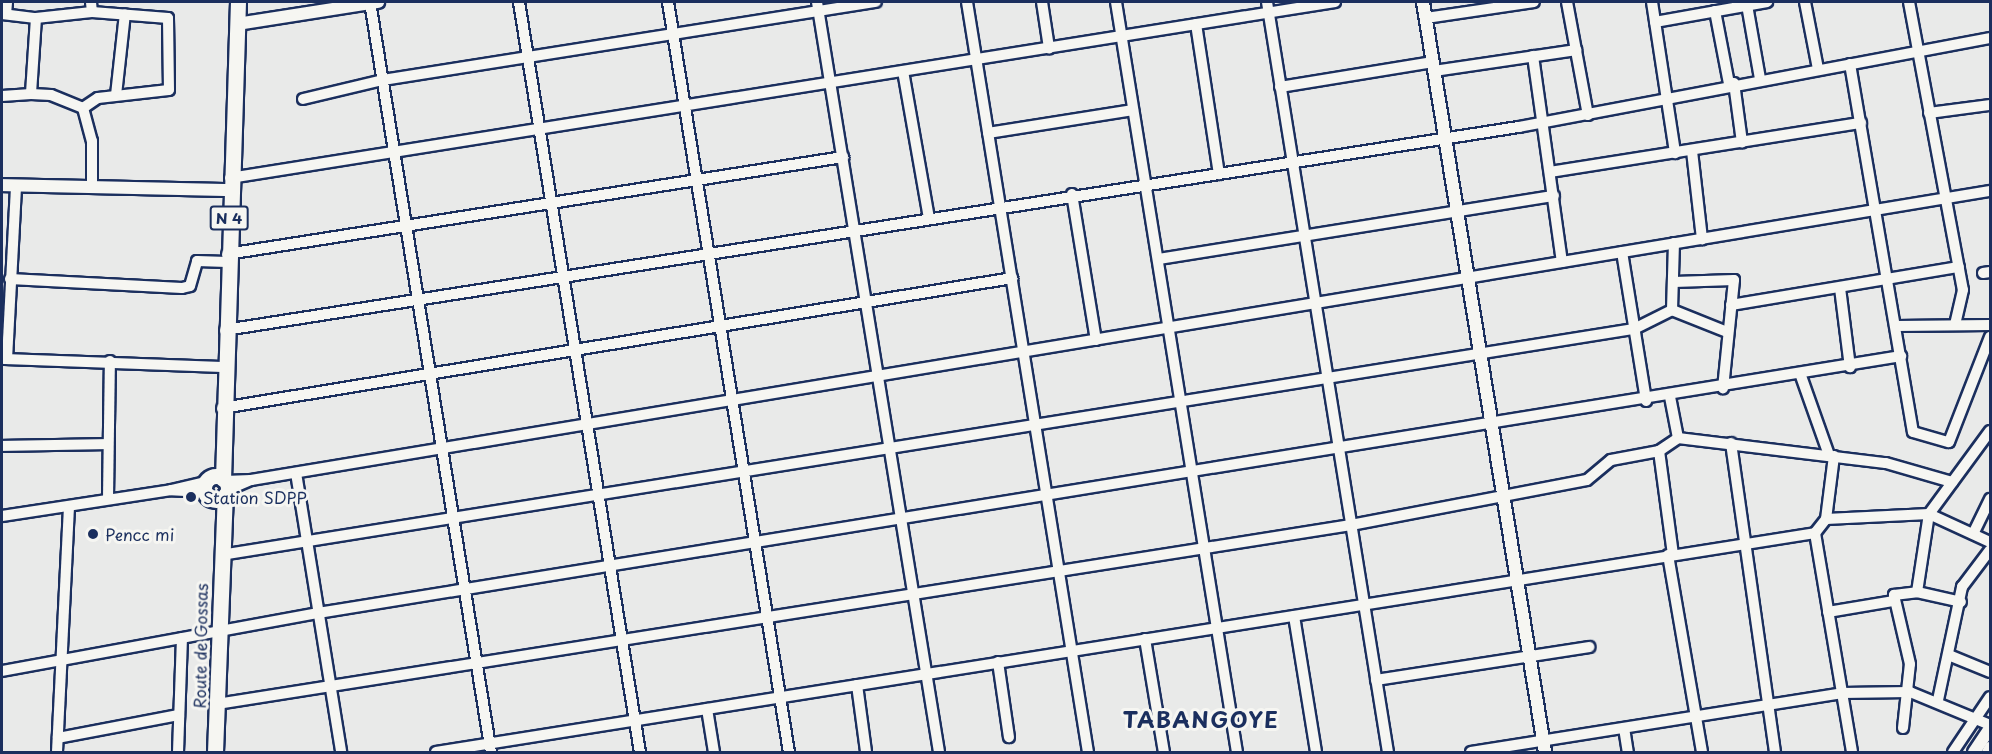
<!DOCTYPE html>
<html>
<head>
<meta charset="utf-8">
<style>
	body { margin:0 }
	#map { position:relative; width:1992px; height:754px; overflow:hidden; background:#e9eae9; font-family:"Playpen Sans",sans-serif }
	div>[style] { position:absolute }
	.roads { filter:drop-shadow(2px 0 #1b2f5e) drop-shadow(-2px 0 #1b2f5e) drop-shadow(0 2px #1b2f5e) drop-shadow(0 -2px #1b2f5e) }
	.minor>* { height:10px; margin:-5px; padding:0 5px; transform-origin:5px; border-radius:5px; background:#f6f6f2 }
	.tertiary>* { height:12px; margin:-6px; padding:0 6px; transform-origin:6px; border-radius:6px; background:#f6f6f2 }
	.primary>* { height:15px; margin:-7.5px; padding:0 7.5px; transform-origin:7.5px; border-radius:7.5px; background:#f6f6f2 }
	.primary>.ring { margin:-7.5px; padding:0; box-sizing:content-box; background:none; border:15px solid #f6f6f2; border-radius:50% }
	.dots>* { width:16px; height:16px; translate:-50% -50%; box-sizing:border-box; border:3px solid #f6f6f2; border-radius:50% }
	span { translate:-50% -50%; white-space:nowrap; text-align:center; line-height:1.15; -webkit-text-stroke:6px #f6f6f2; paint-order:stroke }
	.shield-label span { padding:2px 4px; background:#f6f6f2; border:2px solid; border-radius:4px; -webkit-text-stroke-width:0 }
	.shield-label { font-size:15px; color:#1b2f5e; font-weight:700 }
	.poi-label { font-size:16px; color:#1b2f5e }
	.left { translate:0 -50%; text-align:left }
	.street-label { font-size:16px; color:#1b2f5e }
	.district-label { font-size:22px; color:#1b2f5e; font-weight:700; letter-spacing:1.5px }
	.frame { position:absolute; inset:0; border:3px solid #1b2f5e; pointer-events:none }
</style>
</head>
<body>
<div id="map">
	<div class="roads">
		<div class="minor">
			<div style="left:370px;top:2px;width:760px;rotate:80.84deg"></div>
			<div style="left:519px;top:2px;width:760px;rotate:80.84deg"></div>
			<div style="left:668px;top:2px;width:760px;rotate:80.84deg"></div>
			<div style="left:817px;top:2px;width:760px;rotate:80.76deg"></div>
			<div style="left:967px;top:2px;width:760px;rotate:80.84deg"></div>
			<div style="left:1042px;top:2px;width:47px;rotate:81.3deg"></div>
			<div style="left:1116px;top:2px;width:760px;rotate:80.84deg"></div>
			<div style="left:1267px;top:2px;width:760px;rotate:80.84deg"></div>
			<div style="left:1567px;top:2px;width:115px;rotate:79.5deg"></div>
			<div style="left:1652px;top:2px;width:153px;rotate:81.3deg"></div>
			<div style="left:1805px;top:2px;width:68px;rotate:79deg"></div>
			<div style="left:1909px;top:2px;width:293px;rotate:79.4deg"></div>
			<div style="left:1963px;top:290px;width:36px;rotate:103deg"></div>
			<div style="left:1747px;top:5px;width:75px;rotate:80deg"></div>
			<div style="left:1715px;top:11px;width:74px;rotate:79.1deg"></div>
			<div style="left:2px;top:14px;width:34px;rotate:7deg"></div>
			<div style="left:36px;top:18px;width:76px;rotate:93.8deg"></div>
			<div style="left:31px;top:94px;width:20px;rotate:3deg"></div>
			<div style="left:51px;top:95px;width:35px;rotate:22deg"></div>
			<div style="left:83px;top:108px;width:34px;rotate:75deg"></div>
			<div style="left:92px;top:141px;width:47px;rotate:90deg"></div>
			<div style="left:6px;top:14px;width:12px;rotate:-85deg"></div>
			<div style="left:36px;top:18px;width:56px;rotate:-6.1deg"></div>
			<div style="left:1426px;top:18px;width:109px;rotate:-8.4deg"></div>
			<div style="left:1655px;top:22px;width:114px;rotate:-10.1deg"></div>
			<div style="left:1196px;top:24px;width:152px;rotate:81.3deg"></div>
			<div style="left:1533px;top:56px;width:208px;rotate:82deg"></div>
			<div style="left:1850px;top:64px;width:373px;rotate:80.3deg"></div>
			<div style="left:1913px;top:432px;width:37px;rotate:16deg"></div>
			<div style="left:1949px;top:442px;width:113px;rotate:-68.7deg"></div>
			<div style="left:903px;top:71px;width:150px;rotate:80deg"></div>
			<div style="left:1434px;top:71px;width:144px;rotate:-8.4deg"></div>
			<div style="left:1734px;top:83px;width:60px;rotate:82.3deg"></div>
			<div style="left:1280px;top:87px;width:155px;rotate:-9.3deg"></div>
			<div style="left:116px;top:95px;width:81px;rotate:-83.7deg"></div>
			<div style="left:2px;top:96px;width:29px;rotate:-4deg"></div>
			<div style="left:303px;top:99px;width:82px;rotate:-13.4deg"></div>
			<div style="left:383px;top:80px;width:499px;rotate:-9deg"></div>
			<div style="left:83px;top:108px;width:18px;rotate:-34deg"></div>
			<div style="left:98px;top:98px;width:71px;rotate:-6.4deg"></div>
			<div style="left:169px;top:90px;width:72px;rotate:-90.8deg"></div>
			<div style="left:168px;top:18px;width:76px;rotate:-175.5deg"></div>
			<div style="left:92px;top:12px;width:10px;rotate:-96deg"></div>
			<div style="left:1929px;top:113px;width:62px;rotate:-7.5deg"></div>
			<div style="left:988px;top:133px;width:147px;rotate:-9deg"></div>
			<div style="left:1692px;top:151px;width:89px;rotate:83.5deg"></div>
			<div style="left:1550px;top:172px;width:315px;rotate:-9deg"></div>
			<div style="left:230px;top:178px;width:1119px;rotate:-9.05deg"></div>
			<div style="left:1072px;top:194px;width:148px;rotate:80.7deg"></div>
			<div style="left:1622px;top:252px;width:151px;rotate:80.8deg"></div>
			<div style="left:227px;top:254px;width:624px;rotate:-8.95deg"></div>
			<div style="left:1159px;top:259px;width:400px;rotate:-9.1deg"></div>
			<div style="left:1983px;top:273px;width:7px;rotate:-8deg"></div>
			<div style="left:10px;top:279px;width:172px;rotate:3deg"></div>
			<div style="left:182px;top:288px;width:8px;rotate:-14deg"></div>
			<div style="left:190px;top:286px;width:26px;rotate:-74deg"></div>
			<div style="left:197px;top:261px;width:30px;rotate:2deg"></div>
			<div style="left:1674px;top:282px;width:60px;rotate:-1.9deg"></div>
			<div style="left:1734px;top:280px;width:109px;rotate:95.8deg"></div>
			<div style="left:1840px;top:288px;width:80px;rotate:82.8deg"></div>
			<div style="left:1731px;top:305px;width:231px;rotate:-9.5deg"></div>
			<div style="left:1672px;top:310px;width:67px;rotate:-88.3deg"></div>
			<div style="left:1897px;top:326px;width:93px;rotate:-0.6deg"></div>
			<div style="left:225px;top:330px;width:1310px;rotate:-8.92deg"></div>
			<div style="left:1519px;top:127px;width:479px;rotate:-10.7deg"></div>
			<div style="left:2px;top:359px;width:222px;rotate:2.1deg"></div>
			<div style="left:7px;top:359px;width:173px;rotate:-87deg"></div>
			<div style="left:1801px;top:376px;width:84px;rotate:70.5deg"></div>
			<div style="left:222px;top:408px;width:801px;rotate:-9.34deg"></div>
			<div style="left:1678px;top:438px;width:209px;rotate:6.9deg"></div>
			<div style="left:1886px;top:463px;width:69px;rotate:16.1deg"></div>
			<div style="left:1731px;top:443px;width:312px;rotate:81.9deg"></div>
			<div style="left:2px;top:446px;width:104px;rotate:-1.1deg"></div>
			<div style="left:1659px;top:451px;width:104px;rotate:82.3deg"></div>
			<div style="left:1834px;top:456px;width:64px;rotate:97.2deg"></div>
			<div style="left:1826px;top:519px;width:18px;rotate:128deg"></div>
			<div style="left:1815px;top:533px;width:222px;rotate:80.4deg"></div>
			<div style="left:296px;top:473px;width:283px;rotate:80.8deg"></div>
			<div style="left:251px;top:480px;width:1763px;rotate:-9.44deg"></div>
			<div style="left:225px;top:481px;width:26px;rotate:-2deg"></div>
			<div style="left:251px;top:480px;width:26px;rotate:157deg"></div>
			<div style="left:205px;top:492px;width:34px;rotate:-177deg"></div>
			<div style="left:171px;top:490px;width:36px;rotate:-13deg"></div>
			<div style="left:108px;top:498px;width:137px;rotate:-89.2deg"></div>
			<div style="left:2px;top:516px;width:171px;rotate:-8.7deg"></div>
			<div style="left:1826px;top:519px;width:103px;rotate:-2.8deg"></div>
			<div style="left:1929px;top:514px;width:67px;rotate:24.7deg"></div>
			<div style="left:1974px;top:532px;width:37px;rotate:-64deg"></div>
			<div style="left:221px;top:555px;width:1431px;rotate:-9.09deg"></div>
			<div style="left:1634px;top:329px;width:42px;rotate:-26.6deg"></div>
			<div style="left:1672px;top:310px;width:59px;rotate:21.8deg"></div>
			<div style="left:1668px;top:555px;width:200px;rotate:80.2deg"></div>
			<div style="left:1917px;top:592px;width:79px;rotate:-81.3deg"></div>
			<div style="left:1929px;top:514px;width:103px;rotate:-53.7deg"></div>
			<div style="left:1828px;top:612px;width:67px;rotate:-9.5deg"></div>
			<div style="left:1294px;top:616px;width:138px;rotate:80.8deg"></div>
			<div style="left:1145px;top:639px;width:115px;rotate:80.5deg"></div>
			<div style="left:1951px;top:656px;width:42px;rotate:22.3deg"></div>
			<div style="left:998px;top:662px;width:76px;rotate:81.7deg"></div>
			<div style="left:2px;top:671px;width:321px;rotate:-10.4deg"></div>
			<div style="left:318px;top:613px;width:1604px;rotate:-9.22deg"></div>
			<div style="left:1376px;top:680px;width:216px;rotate:-8.8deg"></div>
			<div style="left:857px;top:685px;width:68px;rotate:82.3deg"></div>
			<div style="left:1938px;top:700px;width:116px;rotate:-78deg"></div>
			<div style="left:1962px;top:587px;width:46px;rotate:-52.9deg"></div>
			<div style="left:217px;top:704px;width:1148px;rotate:-8.97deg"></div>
			<div style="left:1351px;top:525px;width:240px;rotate:-10.8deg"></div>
			<div style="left:1587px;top:480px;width:31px;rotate:-40deg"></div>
			<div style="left:1611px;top:460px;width:49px;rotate:-10.6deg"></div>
			<div style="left:1659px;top:451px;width:23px;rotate:-34deg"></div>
			<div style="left:1678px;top:438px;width:42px;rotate:-101deg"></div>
			<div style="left:707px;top:709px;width:44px;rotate:80.8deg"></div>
			<div style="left:1624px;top:728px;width:24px;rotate:81deg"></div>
			<div style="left:1903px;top:728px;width:64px;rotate:-83.8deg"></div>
			<div style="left:1910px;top:664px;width:71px;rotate:-103.1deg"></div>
			<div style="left:1894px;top:595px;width:23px;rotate:-7deg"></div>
			<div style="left:1917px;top:592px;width:45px;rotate:12.8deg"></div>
			<div style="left:58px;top:738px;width:123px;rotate:-10.8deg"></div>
			<div style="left:57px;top:752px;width:246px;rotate:-87.2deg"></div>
			<div style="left:178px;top:752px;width:114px;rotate:-88deg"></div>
			<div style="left:436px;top:752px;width:1396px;rotate:-9.02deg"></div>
			<div style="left:1471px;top:752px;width:376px;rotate:-9deg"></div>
			<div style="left:1842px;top:693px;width:68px;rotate:-0.8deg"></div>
			<div style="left:1910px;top:692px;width:87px;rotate:22.4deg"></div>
			<div style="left:1953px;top:752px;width:66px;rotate:-56.1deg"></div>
			<div style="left:1987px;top:752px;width:6px;rotate:-59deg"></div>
		</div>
		<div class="tertiary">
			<div style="left:1423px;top:2px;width:760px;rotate:80.76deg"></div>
			<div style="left:237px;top:24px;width:143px;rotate:-8.9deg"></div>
			<div style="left:2px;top:185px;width:228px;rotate:1.3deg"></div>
			<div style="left:1974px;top:752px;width:29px;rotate:-56deg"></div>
		</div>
		<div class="primary">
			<div class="ring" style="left:204px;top:476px;width:9px;height:9px"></div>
			<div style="left:223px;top:479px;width:477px;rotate:-88.2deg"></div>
			<div style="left:215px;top:752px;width:257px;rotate:-87.8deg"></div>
		</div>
	</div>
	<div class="dots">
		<div style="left:191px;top:497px;background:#1b2f5e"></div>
		<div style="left:93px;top:534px;background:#1b2f5e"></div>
	</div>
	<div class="shield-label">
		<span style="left:229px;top:218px">N 4</span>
	</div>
	<div class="poi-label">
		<span class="left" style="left:203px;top:497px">Station SDPP</span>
		<span class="left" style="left:105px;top:534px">Pencc mi</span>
	</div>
	<div class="street-label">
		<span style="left:200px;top:646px;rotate:-89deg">Route de Gossas</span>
	</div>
	<div class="district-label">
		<span style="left:1201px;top:719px">TABANGOYE</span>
	</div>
	<div class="frame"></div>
</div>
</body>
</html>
